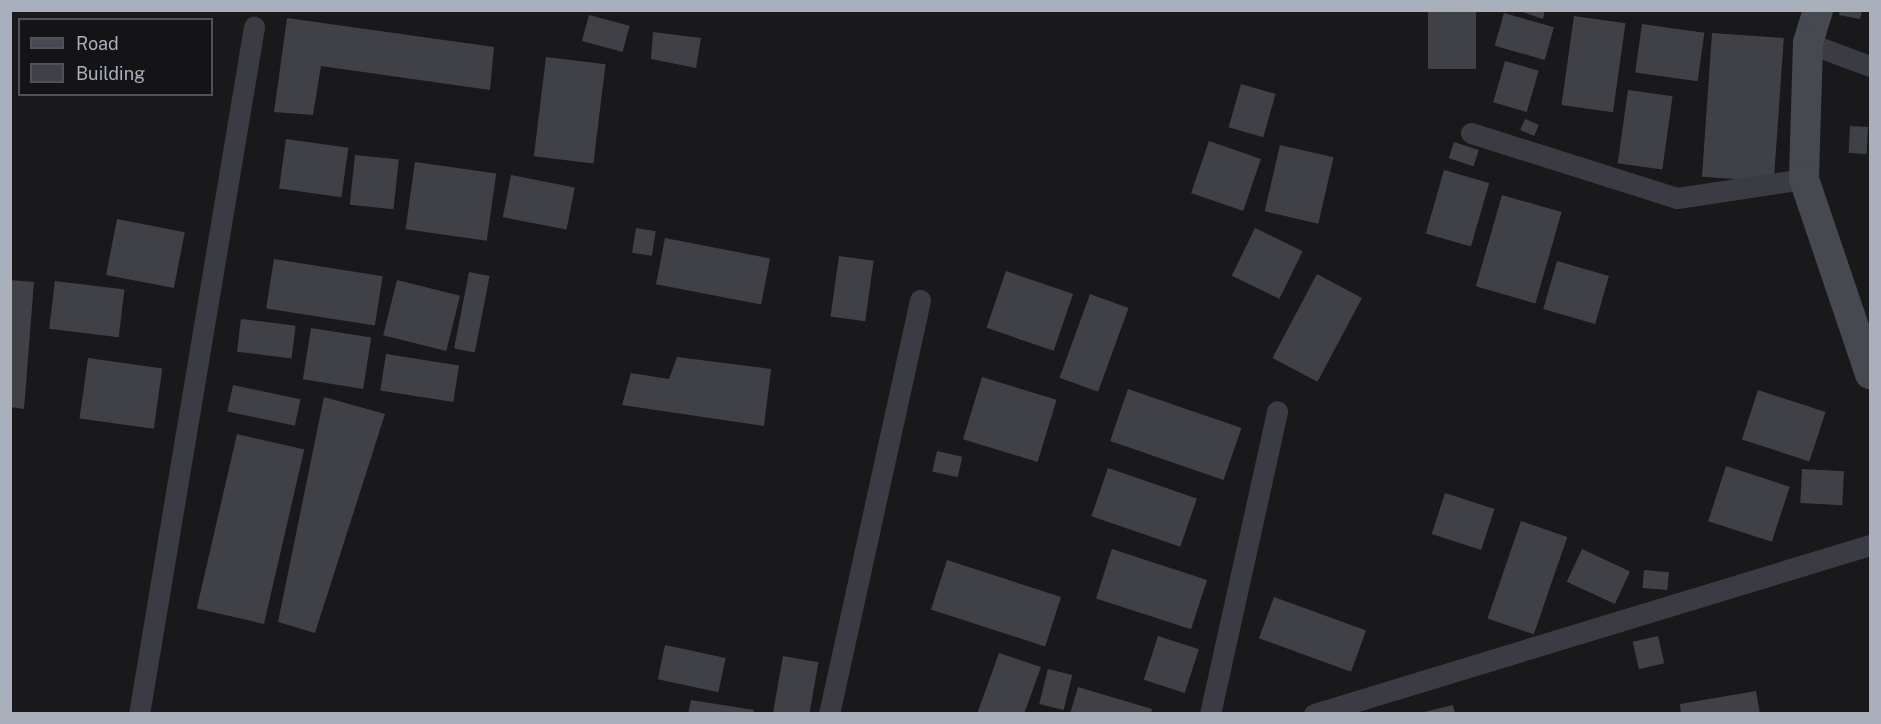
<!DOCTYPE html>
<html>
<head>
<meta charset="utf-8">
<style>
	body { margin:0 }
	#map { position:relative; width:1881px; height:724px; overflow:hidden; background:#19191c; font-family:"Public Sans",sans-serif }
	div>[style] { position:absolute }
	.building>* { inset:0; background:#404146; transform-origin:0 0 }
	.street>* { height:21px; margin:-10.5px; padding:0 10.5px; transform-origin:10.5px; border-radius:10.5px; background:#3b3c43 }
	.secondary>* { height:30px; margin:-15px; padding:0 15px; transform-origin:15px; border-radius:15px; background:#474951 }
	span { translate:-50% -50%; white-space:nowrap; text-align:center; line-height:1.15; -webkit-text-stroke:5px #141417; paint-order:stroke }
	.frame { position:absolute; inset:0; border:12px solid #aaafbc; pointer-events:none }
	.legend { position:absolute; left:18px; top:18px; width:195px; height:78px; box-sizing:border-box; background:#141417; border:2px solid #505259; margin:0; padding:8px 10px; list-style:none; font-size:18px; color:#aaafbc }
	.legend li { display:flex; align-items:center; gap:12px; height:30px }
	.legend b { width:30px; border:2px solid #505259 }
</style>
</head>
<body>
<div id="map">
	<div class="building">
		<div style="left:1428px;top:10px;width:48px;height:59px"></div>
		<div style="clip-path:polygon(1517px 10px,1545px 10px,1543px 19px)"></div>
		<div style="clip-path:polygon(1840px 10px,1862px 10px,1860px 19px,1839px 15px)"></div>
		<div style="left:1504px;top:13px;width:52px;height:34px;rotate:16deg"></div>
		<div style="left:589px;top:15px;width:42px;height:27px;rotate:15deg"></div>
		<div style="left:1574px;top:16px;width:52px;height:90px;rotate:8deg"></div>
		<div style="clip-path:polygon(287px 18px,494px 47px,490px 90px,321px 66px,313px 115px,274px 112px)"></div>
		<div style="left:1642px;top:24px;width:63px;height:49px;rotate:8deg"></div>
		<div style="clip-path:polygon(653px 32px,701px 38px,696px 68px,651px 59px)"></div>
		<div style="left:1712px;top:33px;width:72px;height:144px;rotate:4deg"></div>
		<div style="left:546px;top:57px;width:60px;height:100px;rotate:7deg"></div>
		<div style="left:1505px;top:61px;width:35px;height:43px;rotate:16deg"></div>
		<div style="left:1241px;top:84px;width:36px;height:45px;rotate:16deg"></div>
		<div style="left:1628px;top:90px;width:45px;height:74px;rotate:8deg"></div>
		<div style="left:1525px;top:119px;width:15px;height:12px;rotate:23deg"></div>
		<div style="left:1850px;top:126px;width:18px;height:27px;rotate:3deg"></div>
		<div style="left:286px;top:139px;width:63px;height:50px;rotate:8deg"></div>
		<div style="left:1209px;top:141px;width:55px;height:55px;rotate:19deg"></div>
		<div style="left:1454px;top:142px;width:26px;height:17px;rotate:18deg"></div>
		<div style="left:1280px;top:145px;width:55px;height:68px;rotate:13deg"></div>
		<div style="left:355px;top:155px;width:44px;height:50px;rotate:6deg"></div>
		<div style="left:415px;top:162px;width:82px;height:68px;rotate:8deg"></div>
		<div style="left:1444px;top:170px;width:47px;height:66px;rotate:16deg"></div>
		<div style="left:511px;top:175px;width:65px;height:43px;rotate:11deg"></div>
		<div style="left:1502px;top:195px;width:62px;height:95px;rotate:16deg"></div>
		<div style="left:117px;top:219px;width:69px;height:57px;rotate:11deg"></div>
		<div style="left:636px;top:228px;width:20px;height:25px;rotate:9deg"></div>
		<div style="left:1255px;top:228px;width:53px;height:53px;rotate:26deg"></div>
		<div style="left:665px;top:238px;width:107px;height:47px;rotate:11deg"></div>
		<div style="left:839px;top:256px;width:35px;height:61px;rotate:8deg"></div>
		<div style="left:274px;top:259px;width:110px;height:50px;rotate:9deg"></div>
		<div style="left:1557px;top:261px;width:54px;height:50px;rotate:16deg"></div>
		<div style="left:1006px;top:271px;width:71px;height:60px;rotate:19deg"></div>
		<div style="left:469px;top:272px;width:21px;height:78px;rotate:11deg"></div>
		<div style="left:1317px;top:274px;width:51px;height:95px;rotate:28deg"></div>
		<div style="clip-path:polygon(10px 280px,34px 282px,24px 409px,10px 407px)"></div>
		<div style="left:397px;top:280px;width:65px;height:57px;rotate:14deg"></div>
		<div style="left:55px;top:281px;width:70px;height:48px;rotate:7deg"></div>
		<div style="left:1090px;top:294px;width:41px;height:89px;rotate:20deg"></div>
		<div style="left:241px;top:319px;width:55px;height:33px;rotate:7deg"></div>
		<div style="left:311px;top:328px;width:61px;height:52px;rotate:9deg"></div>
		<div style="left:386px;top:354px;width:74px;height:37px;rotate:9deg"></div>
		<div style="clip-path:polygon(677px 357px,771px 369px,764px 426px,622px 405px,631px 373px,669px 379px)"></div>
		<div style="left:88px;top:358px;width:75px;height:61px;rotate:8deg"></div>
		<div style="left:982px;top:377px;width:78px;height:65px;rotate:17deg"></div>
		<div style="left:233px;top:385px;width:69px;height:27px;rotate:12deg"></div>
		<div style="left:1128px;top:389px;width:120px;height:55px;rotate:19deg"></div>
		<div style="left:1758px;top:390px;width:71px;height:52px;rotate:18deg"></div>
		<div style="clip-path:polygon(324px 397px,385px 414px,315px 633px,278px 622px)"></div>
		<div style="left:237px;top:434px;width:69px;height:179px;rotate:13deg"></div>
		<div style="left:937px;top:451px;width:26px;height:21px;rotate:13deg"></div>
		<div style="left:1726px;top:466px;width:67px;height:58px;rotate:18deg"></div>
		<div style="left:1108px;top:468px;width:94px;height:51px;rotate:19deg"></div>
		<div style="left:1802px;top:469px;width:42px;height:34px;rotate:3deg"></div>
		<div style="left:1445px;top:493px;width:52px;height:43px;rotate:18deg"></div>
		<div style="left:1521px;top:521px;width:49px;height:103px;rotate:19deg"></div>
		<div style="left:1112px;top:549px;width:100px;height:52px;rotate:18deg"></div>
		<div style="left:1582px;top:549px;width:53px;height:36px;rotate:25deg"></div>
		<div style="left:947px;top:560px;width:120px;height:52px;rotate:18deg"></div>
		<div style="left:1644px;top:570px;width:25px;height:18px;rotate:5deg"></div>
		<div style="left:1274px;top:597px;width:98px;height:44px;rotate:20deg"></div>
		<div style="left:1158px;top:636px;width:43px;height:46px;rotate:18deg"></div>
		<div style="left:1658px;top:636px;width:28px;height:26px;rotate:77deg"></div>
		<div style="left:665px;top:645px;width:62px;height:35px;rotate:12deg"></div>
		<div style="clip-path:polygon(999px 653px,1041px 667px,1024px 714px,977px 714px)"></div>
		<div style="left:783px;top:656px;width:36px;height:59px;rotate:10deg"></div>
		<div style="left:1048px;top:669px;width:25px;height:36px;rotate:14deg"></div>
		<div style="clip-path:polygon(1078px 687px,1152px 709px,1151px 714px,1070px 714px)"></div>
		<div style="clip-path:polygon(1756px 691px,1760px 714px,1681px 714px,1680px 704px)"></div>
		<div style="clip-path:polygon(691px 700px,754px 710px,753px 714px,688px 714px)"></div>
		<div style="clip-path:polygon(1453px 705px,1455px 714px,1420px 714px,1420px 713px)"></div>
	</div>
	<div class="street">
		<div style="left:1808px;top:43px;width:66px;rotate:20.4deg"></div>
		<div style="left:1471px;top:133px;width:216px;rotate:17.5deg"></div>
		<div style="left:1677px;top:198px;width:128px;rotate:-8.5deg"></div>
		<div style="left:139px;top:714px;width:697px;rotate:-80.5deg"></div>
		<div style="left:829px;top:714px;width:424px;rotate:-77.6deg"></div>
		<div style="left:1210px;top:714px;width:310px;rotate:-77.5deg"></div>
		<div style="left:1314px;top:714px;width:581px;rotate:-16.91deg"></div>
	</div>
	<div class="secondary">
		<div style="left:1818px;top:10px;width:34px;rotate:107deg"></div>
		<div style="left:1808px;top:43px;width:136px;rotate:91.7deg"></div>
		<div style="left:1804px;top:179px;width:206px;rotate:71.3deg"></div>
	</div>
	<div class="frame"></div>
	<ul class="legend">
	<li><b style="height:8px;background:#474951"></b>Road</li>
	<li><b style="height:16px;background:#404146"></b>Building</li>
	</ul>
</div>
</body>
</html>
